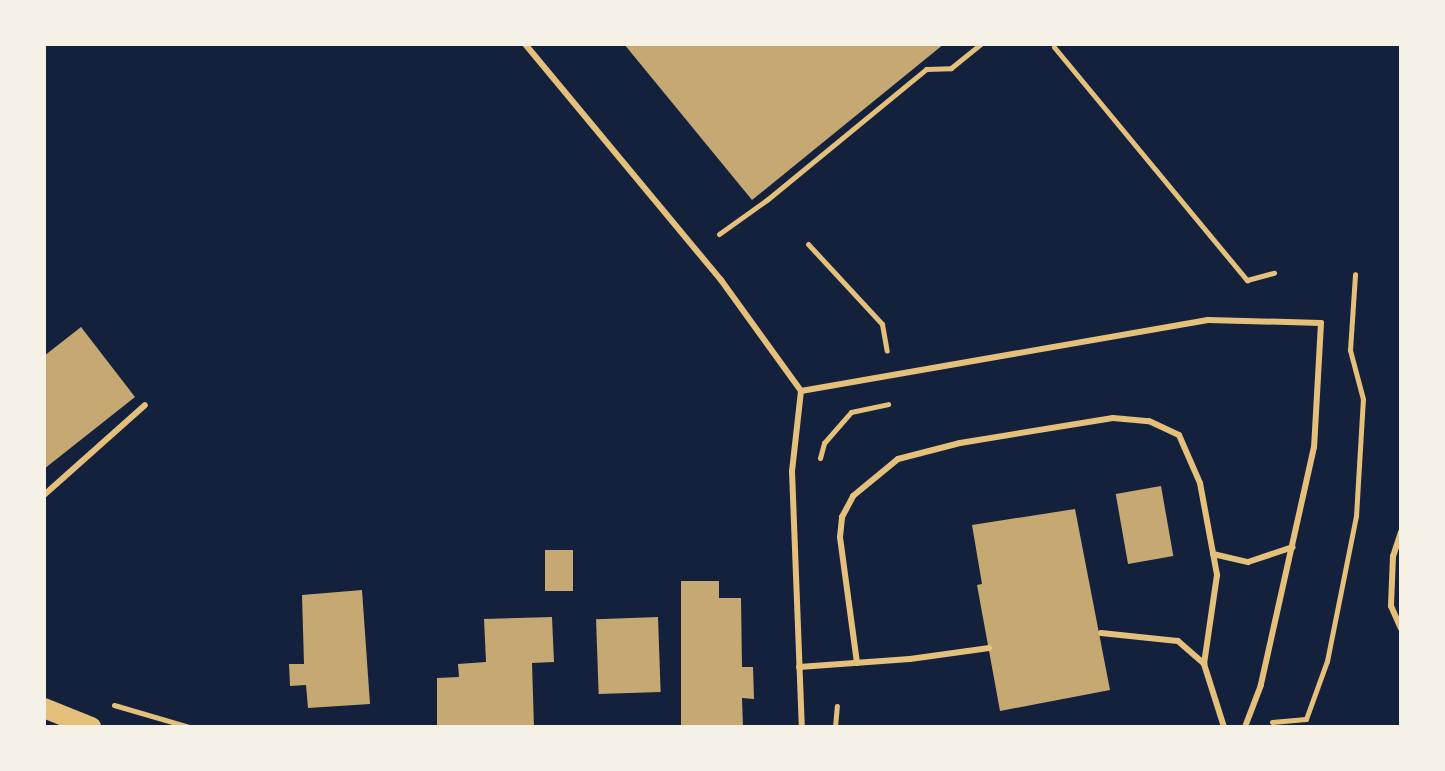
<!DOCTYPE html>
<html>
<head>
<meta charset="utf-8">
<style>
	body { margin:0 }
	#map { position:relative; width:1445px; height:771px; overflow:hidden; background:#14213d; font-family:Poppins,sans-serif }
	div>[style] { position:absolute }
	.building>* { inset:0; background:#c6a872; transform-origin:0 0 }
	.path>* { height:5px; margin:-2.5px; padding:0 2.5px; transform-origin:2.5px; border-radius:2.5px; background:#e5c07b }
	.service>* { height:6px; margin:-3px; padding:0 3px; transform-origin:3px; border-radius:3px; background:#e5c07b }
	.primary>* { height:20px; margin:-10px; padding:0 10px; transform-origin:10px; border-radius:10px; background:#e5c07b }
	span { translate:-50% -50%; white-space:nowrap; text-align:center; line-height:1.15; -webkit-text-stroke:8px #f6f1e7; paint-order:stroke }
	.frame { position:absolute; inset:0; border:46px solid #f6f1e7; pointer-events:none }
</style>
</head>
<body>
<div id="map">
	<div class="building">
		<div style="clip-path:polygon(624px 44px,944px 44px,752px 200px)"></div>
		<div style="clip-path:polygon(81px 327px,135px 397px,44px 469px,44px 356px)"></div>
		<div style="left:1161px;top:486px;width:71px;height:46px;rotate:80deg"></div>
		<div style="clip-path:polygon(1075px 509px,1110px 690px,1000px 711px,977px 585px,982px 584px,972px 525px)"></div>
		<div style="left:545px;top:550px;width:28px;height:41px"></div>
		<div style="clip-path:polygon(681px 581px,719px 581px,719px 598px,741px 598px,742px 667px,753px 667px,754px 699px,742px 698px,743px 727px,681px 727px)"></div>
		<div style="clip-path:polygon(362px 590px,370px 704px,308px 708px,306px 685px,290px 686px,289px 664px,304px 664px,302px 595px)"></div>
		<div style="clip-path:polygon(552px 617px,554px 662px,532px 663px,534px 727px,437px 727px,437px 678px,459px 677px,458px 664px,486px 662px,484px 619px)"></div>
		<div style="left:658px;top:617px;width:75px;height:62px;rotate:88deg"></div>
	</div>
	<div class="path">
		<div style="left:1054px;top:47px;width:303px;rotate:50.4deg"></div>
		<div style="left:1247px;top:280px;width:28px;rotate:-15deg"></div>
		<div style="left:719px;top:234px;width:60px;rotate:-35.5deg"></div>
		<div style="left:768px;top:199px;width:205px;rotate:-39.4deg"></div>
		<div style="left:926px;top:69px;width:25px;rotate:-2deg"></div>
		<div style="left:951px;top:68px;width:38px;rotate:-39deg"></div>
		<div style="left:808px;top:244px;width:109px;rotate:47.2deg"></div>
		<div style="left:882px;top:324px;width:27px;rotate:80deg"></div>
		<div style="left:820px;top:458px;width:16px;rotate:-75deg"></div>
		<div style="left:824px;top:443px;width:41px;rotate:-48.9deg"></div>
		<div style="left:851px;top:412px;width:38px;rotate:-12deg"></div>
		<div style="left:114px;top:705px;width:78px;rotate:16.3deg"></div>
		<div style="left:1272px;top:722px;width:34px;rotate:-5deg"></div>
		<div style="left:1306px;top:719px;width:62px;rotate:-70.1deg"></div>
		<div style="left:1327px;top:661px;width:148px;rotate:-78.7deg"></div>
		<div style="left:1356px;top:516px;width:117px;rotate:-86.6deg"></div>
		<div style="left:1363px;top:399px;width:51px;rotate:-104.9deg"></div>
		<div style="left:1350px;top:350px;width:76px;rotate:-86.2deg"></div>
		<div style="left:835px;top:727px;width:21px;rotate:-85deg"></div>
	</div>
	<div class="service">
		<div style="left:525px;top:44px;width:307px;rotate:50.3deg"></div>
		<div style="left:721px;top:280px;width:137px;rotate:54.2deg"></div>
		<div style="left:801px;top:391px;width:81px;rotate:96.4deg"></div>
		<div style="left:792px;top:471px;width:256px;rotate:87.8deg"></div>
		<div style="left:801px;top:391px;width:413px;rotate:-9.9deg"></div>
		<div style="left:1208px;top:320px;width:113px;rotate:1.5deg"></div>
		<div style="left:1321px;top:323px;width:124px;rotate:93.2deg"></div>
		<div style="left:1314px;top:447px;width:244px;rotate:102.6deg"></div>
		<div style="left:1261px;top:685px;width:45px;rotate:110.9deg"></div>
		<div style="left:44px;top:495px;width:135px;rotate:-41.7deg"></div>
		<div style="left:1401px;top:532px;width:25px;rotate:108deg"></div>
		<div style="left:1393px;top:556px;width:50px;rotate:92.3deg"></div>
		<div style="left:1391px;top:606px;width:24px;rotate:66deg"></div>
		<div style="left:1213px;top:554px;width:36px;rotate:13deg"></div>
		<div style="left:1248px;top:562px;width:47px;rotate:-18.4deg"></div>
		<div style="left:1101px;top:633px;width:77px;rotate:5.9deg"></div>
		<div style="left:1178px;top:641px;width:35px;rotate:41deg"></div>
		<div style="left:1204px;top:664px;width:66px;rotate:72.4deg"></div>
		<div style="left:857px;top:663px;width:127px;rotate:-97.7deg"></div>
		<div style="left:840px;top:537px;width:20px;rotate:-84deg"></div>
		<div style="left:842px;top:517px;width:24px;rotate:-62deg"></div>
		<div style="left:853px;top:496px;width:58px;rotate:-39.4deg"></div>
		<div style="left:898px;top:459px;width:64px;rotate:-14.5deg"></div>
		<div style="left:960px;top:443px;width:155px;rotate:-9.3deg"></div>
		<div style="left:1113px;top:418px;width:36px;rotate:5deg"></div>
		<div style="left:1149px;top:421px;width:33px;rotate:25deg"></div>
		<div style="left:1179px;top:435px;width:52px;rotate:66.4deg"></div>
		<div style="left:1200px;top:483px;width:94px;rotate:79.5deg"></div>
		<div style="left:1217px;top:575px;width:90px;rotate:98.3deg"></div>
		<div style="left:799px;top:667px;width:111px;rotate:-4.1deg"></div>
		<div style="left:910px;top:659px;width:80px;rotate:-7.9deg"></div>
	</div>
	<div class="primary">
		<div style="left:44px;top:708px;width:51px;rotate:22deg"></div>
	</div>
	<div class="frame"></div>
</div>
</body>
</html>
